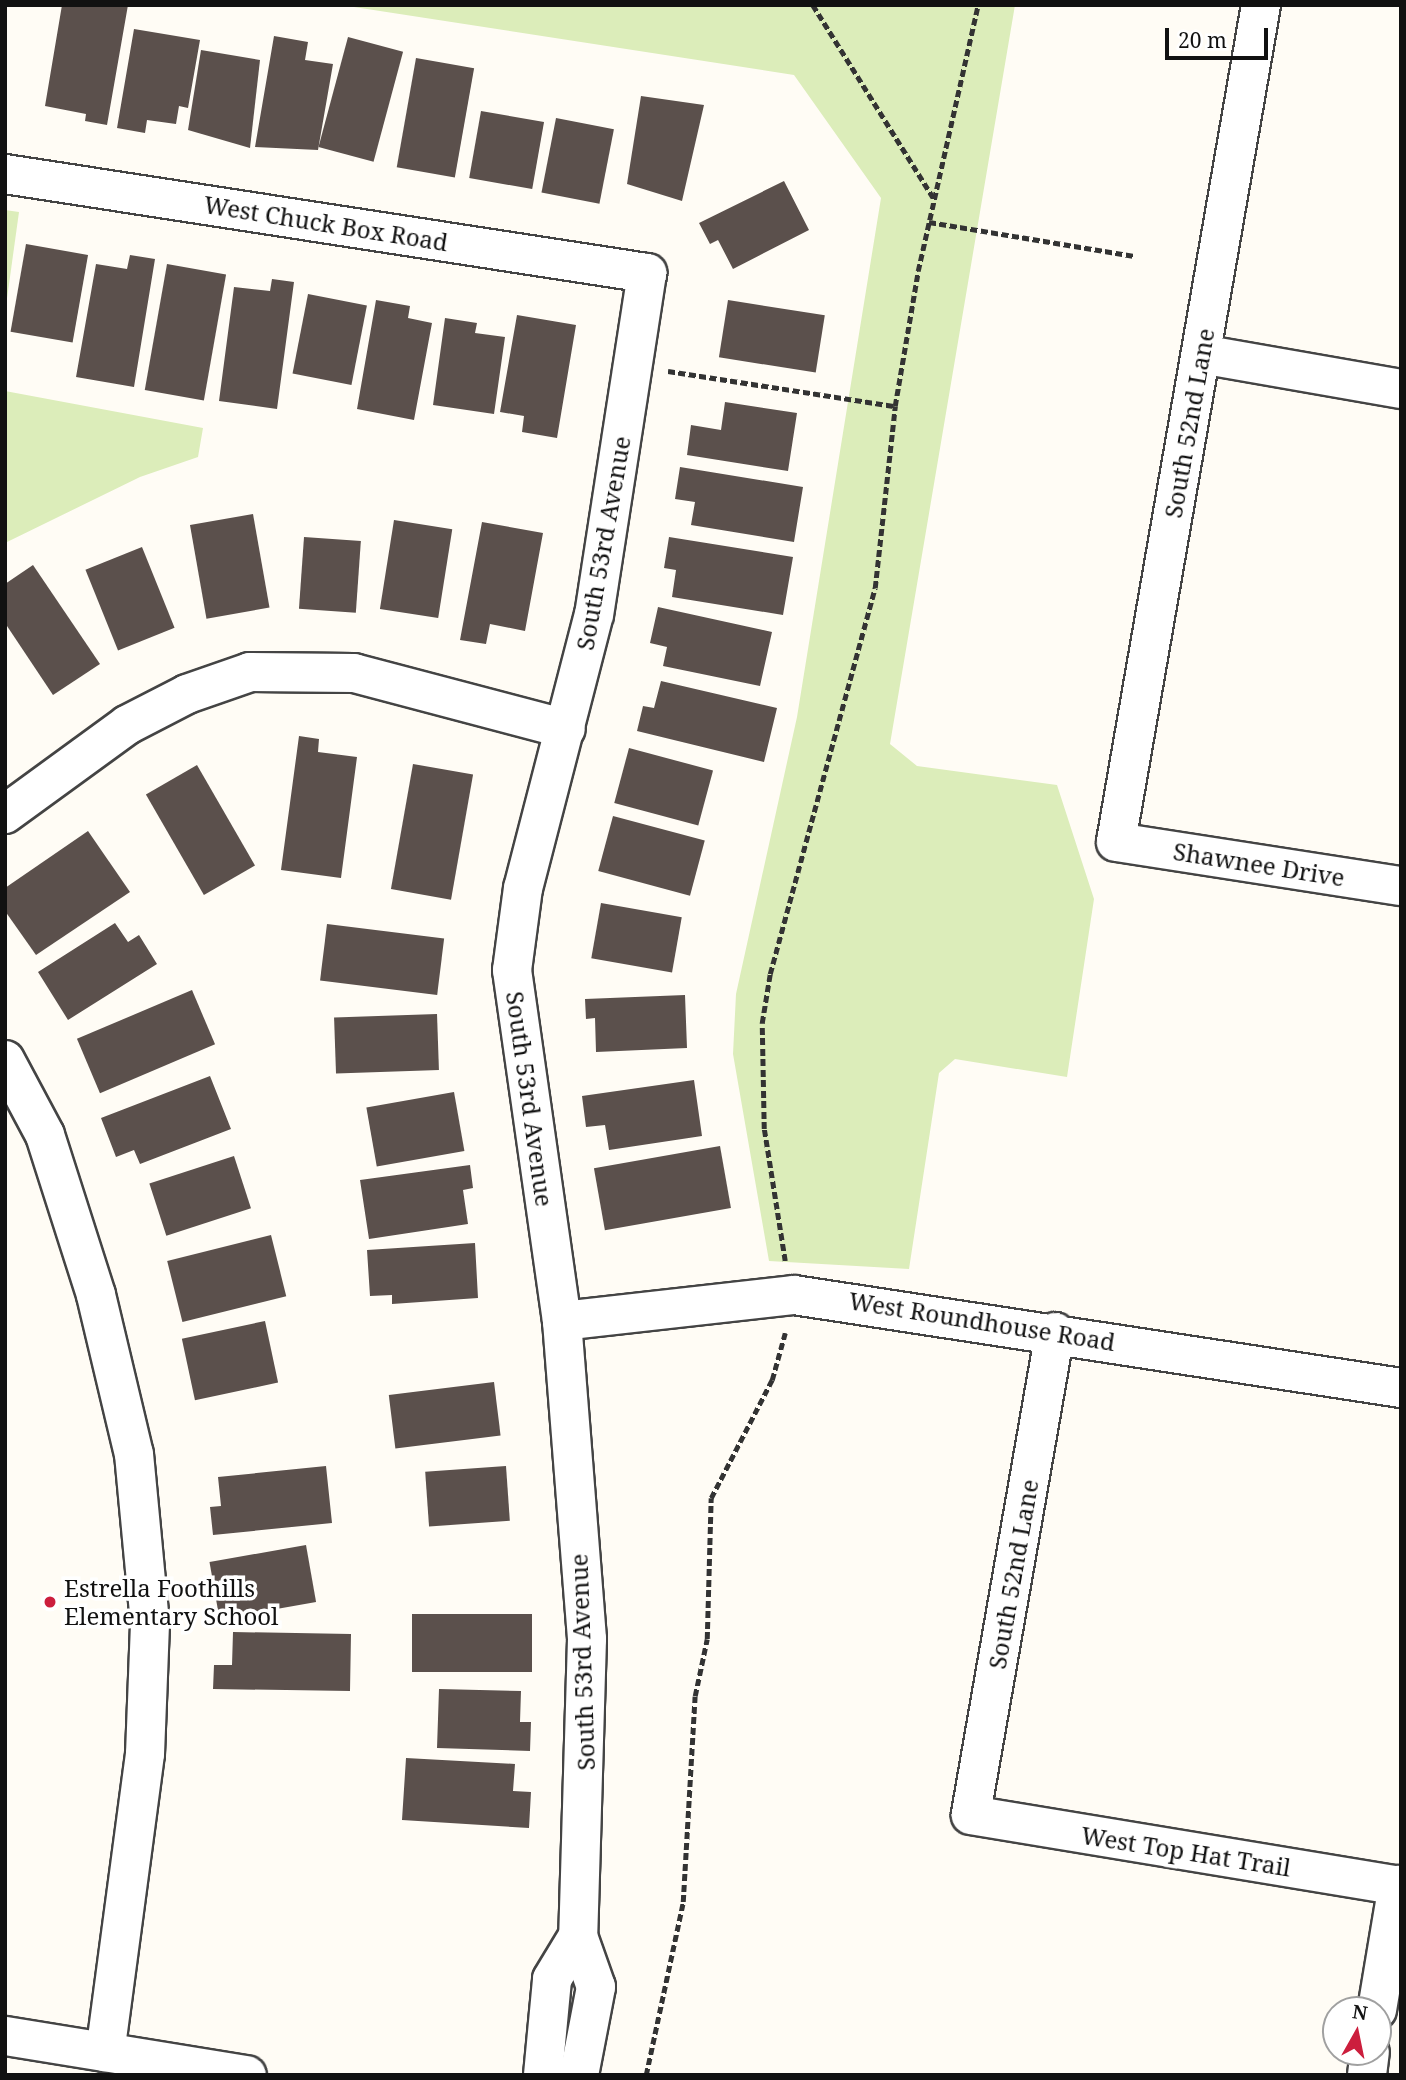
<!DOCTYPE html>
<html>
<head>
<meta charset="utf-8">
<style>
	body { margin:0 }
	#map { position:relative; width:1406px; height:2080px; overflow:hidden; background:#fffcf5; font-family:"Noto Serif",serif }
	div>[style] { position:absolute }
	.green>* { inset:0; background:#dcedba }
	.building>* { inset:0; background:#5b504c; transform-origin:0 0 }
	.path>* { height:4.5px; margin-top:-2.25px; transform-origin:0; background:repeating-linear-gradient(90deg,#333 0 7px,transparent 0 10.5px) }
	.roads { filter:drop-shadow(2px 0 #444) drop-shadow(-2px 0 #444) drop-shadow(0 2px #444) drop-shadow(0 -2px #444) }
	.minor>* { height:38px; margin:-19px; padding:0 19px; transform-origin:19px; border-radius:19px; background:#fff }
	.dots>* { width:19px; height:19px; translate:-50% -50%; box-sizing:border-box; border:4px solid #fff; border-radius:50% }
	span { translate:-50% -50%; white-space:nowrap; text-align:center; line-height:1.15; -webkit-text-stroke:7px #fff; paint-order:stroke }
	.street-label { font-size:24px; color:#111 }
	.poi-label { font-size:24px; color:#111 }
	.left { translate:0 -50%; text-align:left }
	.frame { position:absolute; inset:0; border:7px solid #111; pointer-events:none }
	.north { position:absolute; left:1322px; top:1996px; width:70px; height:70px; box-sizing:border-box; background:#fff; border:2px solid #a0a0a0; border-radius:50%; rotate:9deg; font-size:19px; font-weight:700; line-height:28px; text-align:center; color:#111 }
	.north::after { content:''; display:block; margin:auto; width:24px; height:32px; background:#cc1e3d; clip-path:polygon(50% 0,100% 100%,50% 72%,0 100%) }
	.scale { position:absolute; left:1165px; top:28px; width:103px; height:32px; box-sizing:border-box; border:4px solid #111; border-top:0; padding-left:9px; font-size:21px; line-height:24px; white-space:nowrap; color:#111; -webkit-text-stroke:5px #fff; paint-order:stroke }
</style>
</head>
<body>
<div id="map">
	<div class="green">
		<div style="clip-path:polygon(341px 5px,1015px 5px,890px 744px,917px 766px,1057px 785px,1094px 899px,1067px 1077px,955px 1059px,939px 1073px,909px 1269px,769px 1261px,733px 1054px,736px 994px,797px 717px,881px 198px,794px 75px)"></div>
		<div style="clip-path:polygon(5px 210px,19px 212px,5px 313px)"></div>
		<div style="clip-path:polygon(5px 391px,203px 428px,198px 457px,140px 477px,5px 543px)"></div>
	</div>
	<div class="building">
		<div style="clip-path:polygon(62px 5px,128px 5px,107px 125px,85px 121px,86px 114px,45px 106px)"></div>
		<div style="clip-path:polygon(134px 29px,200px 40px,188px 108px,179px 106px,176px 124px,147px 120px,145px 133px,117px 128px)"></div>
		<div style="clip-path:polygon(274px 36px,308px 42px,305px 60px,333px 64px,318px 150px,255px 147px)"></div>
		<div style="left:348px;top:37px;width:57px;height:114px;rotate:15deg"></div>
		<div style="clip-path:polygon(201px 50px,260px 60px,250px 148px,188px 130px)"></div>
		<div style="left:416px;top:58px;width:59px;height:111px;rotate:10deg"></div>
		<div style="clip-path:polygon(641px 96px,704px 105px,682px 201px,627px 184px)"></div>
		<div style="left:481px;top:111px;width:64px;height:68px;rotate:10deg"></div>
		<div style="left:556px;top:118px;width:59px;height:76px;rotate:11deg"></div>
		<div style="clip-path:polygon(784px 181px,809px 230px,733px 269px,718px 240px,710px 244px,699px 223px)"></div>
		<div style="left:26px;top:244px;width:63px;height:89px;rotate:10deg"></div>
		<div style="clip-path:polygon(130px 255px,155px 259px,134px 387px,76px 377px,96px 264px,127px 269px)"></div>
		<div style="left:167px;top:264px;width:60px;height:128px;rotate:10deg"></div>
		<div style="clip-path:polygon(272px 279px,294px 282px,277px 409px,219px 401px,234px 287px,270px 291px)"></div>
		<div style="left:308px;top:294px;width:60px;height:81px;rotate:11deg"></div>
		<div style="clip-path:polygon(376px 300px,410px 306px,408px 318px,432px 323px,414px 420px,357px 409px)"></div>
		<div style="left:728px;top:300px;width:98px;height:58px;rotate:9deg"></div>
		<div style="clip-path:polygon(517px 315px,576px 325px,557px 438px,522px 432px,524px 416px,500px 412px)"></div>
		<div style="clip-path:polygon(445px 318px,477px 323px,475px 333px,505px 337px,494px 414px,433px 405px)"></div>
		<div style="clip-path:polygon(725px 402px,797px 413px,788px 471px,687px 455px,691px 425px,721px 430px)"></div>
		<div style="clip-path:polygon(680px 467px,803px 487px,794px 542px,691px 525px,695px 502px,675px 499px)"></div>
		<div style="left:253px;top:514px;width:95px;height:64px;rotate:80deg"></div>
		<div style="left:394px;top:520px;width:59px;height:90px;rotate:9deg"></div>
		<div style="clip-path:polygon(482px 522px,543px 533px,525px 631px,490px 624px,486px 644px,460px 640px)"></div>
		<div style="left:304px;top:537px;width:57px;height:72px;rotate:4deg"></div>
		<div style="clip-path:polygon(669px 537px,793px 557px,783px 615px,672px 597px,676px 570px,664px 568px)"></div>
		<div style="left:142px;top:547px;width:87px;height:61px;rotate:68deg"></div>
		<div style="clip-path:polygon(33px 565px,100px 664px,53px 695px,5px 623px,5px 584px)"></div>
		<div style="clip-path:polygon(658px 607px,772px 632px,760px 686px,663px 666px,667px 647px,650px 643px)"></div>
		<div style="clip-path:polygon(661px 681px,777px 708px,764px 762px,637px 731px,643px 706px,654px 708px)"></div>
		<div style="clip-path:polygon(299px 736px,319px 739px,318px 752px,357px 757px,341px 878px,281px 870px)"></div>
		<div style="left:629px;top:748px;width:87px;height:57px;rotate:15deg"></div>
		<div style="left:413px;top:764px;width:61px;height:127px;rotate:10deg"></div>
		<div style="left:197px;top:765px;width:116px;height:59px;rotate:60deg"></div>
		<div style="left:613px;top:816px;width:95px;height:57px;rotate:15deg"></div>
		<div style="clip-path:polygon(88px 831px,130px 892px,36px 955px,5px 911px,5px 888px)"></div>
		<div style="left:601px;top:903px;width:82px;height:56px;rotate:10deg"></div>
		<div style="clip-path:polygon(115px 923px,128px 942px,139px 935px,157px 964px,68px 1020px,38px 972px)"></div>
		<div style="left:327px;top:924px;width:118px;height:57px;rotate:7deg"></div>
		<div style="left:192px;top:990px;width:59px;height:125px;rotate:67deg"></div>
		<div style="clip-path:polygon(685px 995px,687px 1048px,596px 1052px,595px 1018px,586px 1019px,585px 999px)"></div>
		<div style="left:437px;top:1014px;width:56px;height:103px;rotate:88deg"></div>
		<div style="clip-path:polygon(210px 1076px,231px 1129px,140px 1164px,134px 1150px,116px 1157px,101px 1118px)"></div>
		<div style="clip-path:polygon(694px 1080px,702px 1136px,609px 1150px,605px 1125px,586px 1127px,582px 1096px)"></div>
		<div style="left:454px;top:1092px;width:60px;height:89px;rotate:80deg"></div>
		<div style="left:720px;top:1146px;width:63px;height:128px;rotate:80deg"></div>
		<div style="left:234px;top:1156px;width:55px;height:89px;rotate:72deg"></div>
		<div style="clip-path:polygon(470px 1165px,473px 1188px,463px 1190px,468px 1224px,369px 1239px,360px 1180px)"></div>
		<div style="left:271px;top:1235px;width:63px;height:107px;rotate:76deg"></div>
		<div style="clip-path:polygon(475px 1243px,478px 1298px,392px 1304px,392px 1295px,370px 1296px,367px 1250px)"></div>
		<div style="left:265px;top:1321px;width:63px;height:85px;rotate:78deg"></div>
		<div style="left:494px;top:1382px;width:54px;height:106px;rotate:83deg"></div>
		<div style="clip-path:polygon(326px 1466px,332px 1523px,213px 1535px,210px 1507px,221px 1506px,218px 1477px)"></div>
		<div style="left:506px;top:1466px;width:55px;height:81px;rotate:86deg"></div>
		<div style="left:306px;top:1545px;width:58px;height:98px;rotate:80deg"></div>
		<div style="left:532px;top:1614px;width:58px;height:120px;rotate:90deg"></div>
		<div style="clip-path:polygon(233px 1632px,351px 1634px,350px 1691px,213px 1689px,214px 1665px,232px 1665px)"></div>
		<div style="clip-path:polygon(439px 1689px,521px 1691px,520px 1722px,531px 1722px,530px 1751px,437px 1748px)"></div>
		<div style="clip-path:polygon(406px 1758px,515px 1764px,513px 1791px,531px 1792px,529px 1828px,402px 1820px)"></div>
	</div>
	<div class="path">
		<div style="left:813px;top:5px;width:229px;rotate:58deg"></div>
		<div style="left:929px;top:222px;width:208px;rotate:9.4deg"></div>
		<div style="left:668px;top:371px;width:230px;rotate:8.8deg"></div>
		<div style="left:785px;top:1261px;width:134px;rotate:-99deg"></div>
		<div style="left:764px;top:1129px;width:106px;rotate:-91.1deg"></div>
		<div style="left:762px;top:1023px;width:50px;rotate:-80.7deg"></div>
		<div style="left:770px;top:974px;width:400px;rotate:-74.8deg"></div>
		<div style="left:875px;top:588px;width:183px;rotate:-83.7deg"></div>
		<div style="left:895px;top:406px;width:137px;rotate:-80.3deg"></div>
		<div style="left:918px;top:271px;width:273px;rotate:-77.3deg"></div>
		<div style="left:646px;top:2075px;width:177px;rotate:-77.9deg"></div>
		<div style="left:683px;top:1902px;width:206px;rotate:-86.7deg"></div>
		<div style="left:695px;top:1696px;width:58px;rotate:-78.1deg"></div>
		<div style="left:707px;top:1639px;width:141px;rotate:-88.4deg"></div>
		<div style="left:711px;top:1498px;width:133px;rotate:-62.7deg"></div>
		<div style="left:772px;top:1380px;width:49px;rotate:-74.5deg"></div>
	</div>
	<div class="roads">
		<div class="minor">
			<div style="left:1261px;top:5px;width:849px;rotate:99.83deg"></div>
			<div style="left:1116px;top:842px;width:288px;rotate:8.8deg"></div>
			<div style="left:5px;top:174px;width:650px;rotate:8.77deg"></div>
			<div style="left:647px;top:273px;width:345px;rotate:98.8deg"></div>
			<div style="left:594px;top:614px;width:283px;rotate:104.5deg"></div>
			<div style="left:523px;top:888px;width:83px;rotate:97.6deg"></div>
			<div style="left:512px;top:970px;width:355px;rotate:81.9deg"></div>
			<div style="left:562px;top:1321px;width:319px;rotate:85.5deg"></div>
			<div style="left:587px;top:1639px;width:297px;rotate:91.7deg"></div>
			<div style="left:578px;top:1936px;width:54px;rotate:70.6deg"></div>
			<div style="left:596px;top:1987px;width:90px;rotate:100.9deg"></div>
			<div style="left:1201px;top:354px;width:203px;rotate:9.9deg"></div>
			<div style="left:5px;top:814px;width:151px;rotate:-36.1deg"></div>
			<div style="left:127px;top:725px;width:68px;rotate:-27.3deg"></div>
			<div style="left:187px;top:694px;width:67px;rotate:-19.2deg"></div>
			<div style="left:250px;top:672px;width:104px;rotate:0.6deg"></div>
			<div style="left:354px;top:673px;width:219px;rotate:14.8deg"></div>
			<div style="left:5px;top:1060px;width:85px;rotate:61.9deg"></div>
			<div style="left:45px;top:1135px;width:168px;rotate:72.3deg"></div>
			<div style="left:96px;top:1295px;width:163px;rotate:76.6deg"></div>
			<div style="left:134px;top:1454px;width:171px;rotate:84.6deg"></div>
			<div style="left:150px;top:1624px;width:130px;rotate:92.2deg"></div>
			<div style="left:145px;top:1754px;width:301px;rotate:97.6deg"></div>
			<div style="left:562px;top:1321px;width:233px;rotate:-6.4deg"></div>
			<div style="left:794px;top:1295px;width:614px;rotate:8.71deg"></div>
			<div style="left:1055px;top:1332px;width:490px;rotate:99.9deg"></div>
			<div style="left:971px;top:1815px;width:436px;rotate:9.4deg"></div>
			<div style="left:1377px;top:2010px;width:127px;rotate:-80.5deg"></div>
			<div style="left:5px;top:2036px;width:245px;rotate:9.2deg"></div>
			<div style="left:543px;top:2075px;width:96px;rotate:-84.6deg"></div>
			<div style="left:552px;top:1979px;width:50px;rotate:-58.8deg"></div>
			<div style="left:1367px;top:2075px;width:23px;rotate:-83deg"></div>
		</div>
	</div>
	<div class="dots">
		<div style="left:50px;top:1602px;background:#cc1e3d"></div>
	</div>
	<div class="street-label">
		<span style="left:326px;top:223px;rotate:9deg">West Chuck Box Road</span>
		<span style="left:1189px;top:423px;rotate:-80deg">South 52nd Lane</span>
		<span style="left:603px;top:543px;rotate:-80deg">South 53rd Avenue</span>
		<span style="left:1259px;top:864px;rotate:9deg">Shawnee Drive</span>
		<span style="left:530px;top:1099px;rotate:82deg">South 53rd Avenue</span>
		<span style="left:982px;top:1321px;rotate:9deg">West Roundhouse Road</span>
		<span style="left:1013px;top:1574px;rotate:-80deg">South 52nd Lane</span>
		<span style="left:582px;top:1662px;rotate:-92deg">South 53rd Avenue</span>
		<span style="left:1186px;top:1851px;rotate:9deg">West Top Hat Trail</span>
	</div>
	<div class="poi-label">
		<span class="left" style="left:64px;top:1602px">Estrella Foothills<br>Elementary School</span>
	</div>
	<div class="frame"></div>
	<div class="north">N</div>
	<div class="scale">20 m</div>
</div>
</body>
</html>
